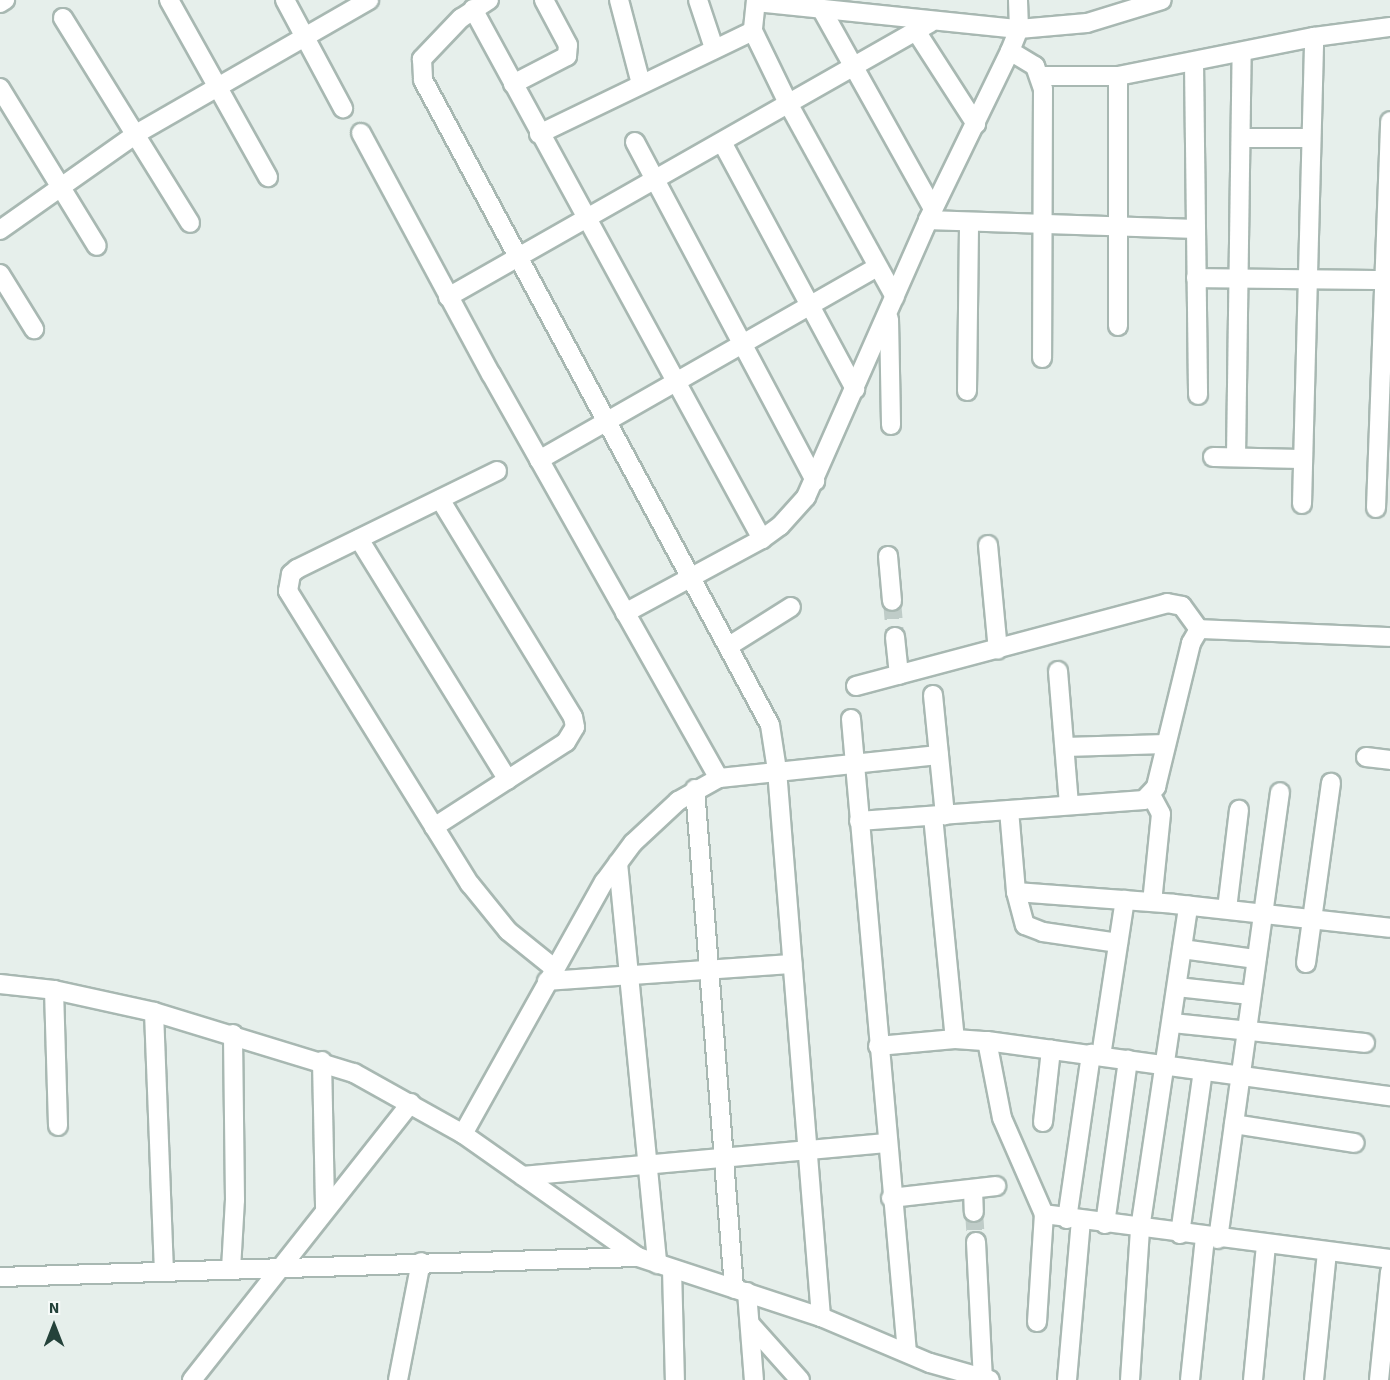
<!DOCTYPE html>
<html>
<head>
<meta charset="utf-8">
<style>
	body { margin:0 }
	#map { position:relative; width:1390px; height:1380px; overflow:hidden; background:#e6efeb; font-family:"Source Sans 3",sans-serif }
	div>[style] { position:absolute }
	.minor-tunnel>* { height:18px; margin-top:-9px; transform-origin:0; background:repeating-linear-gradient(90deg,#bfccc8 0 18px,transparent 0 27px) }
	.roads { filter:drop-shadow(2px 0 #a8b8b2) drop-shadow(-2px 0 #a8b8b2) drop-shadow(0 2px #a8b8b2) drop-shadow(0 -2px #a8b8b2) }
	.minor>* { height:18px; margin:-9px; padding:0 9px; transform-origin:9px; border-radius:9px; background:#fff }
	span { translate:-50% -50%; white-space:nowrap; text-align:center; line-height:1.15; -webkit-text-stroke:6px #f7fbf9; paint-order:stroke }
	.north { position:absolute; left:24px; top:1296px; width:60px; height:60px; -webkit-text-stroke:4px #f7fbf9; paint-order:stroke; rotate:0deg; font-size:16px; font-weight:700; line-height:24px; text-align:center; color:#24423a }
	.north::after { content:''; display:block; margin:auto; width:21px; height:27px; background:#24423a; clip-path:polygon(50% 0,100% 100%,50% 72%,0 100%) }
</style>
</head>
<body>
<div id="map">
	<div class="minor-tunnel">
		<div style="left:892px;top:601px;width:36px;rotate:85deg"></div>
		<div style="left:974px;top:1212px;width:30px;rotate:86deg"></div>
	</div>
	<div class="roads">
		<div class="minor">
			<div style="left:169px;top:0;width:203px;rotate:60.8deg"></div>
			<div style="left:285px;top:0;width:123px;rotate:61.8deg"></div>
			<div style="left:489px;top:0;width:33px;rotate:147deg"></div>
			<div style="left:461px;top:18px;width:57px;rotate:133.6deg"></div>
			<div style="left:422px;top:59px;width:21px;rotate:87deg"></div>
			<div style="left:423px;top:80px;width:732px;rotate:61.72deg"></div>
			<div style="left:770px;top:725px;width:46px;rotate:81.2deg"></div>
			<div style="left:777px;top:770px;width:549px;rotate:85.4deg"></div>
			<div style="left:619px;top:0;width:87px;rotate:75.3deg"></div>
			<div style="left:698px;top:0;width:51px;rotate:71.6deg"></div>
			<div style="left:756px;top:0;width:31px;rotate:96deg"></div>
			<div style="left:753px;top:31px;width:82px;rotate:64.1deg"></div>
			<div style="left:789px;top:105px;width:219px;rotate:61.1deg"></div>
			<div style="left:756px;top:2px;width:264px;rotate:5.9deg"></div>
			<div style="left:1019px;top:29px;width:68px;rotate:-5deg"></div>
			<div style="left:1087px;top:23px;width:78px;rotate:-17deg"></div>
			<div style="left:0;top:3px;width:6px;rotate:-31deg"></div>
			<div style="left:473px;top:9px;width:604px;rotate:61.4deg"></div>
			<div style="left:822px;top:10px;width:228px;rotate:60.8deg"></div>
			<div style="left:63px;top:18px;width:241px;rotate:58.2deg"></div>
			<div style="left:916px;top:31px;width:111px;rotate:57.2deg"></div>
			<div style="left:1010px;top:51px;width:29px;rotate:31deg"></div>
			<div style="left:1035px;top:66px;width:24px;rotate:71deg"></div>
			<div style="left:1043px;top:89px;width:269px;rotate:90.2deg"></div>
			<div style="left:1194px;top:63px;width:332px;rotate:89.3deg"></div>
			<div style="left:1042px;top:76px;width:76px"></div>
			<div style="left:1118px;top:76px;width:200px;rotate:-11.3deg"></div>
			<div style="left:1314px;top:37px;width:77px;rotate:-7.5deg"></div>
			<div style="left:513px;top:84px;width:61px;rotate:-27.4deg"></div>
			<div style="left:567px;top:56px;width:11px;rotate:-85deg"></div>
			<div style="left:568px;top:45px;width:51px;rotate:-118.1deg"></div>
			<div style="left:0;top:88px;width:185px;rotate:58.5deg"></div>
			<div style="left:361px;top:133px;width:274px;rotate:61.7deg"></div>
			<div style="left:491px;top:374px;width:464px;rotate:60.6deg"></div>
			<div style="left:539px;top:134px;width:237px;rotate:-25.7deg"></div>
			<div style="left:1241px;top:138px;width:70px"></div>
			<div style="left:635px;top:142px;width:384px;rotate:62deg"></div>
			<div style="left:722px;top:142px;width:281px;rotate:61.7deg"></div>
			<div style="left:928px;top:220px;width:267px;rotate:1.9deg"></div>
			<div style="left:0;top:230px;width:166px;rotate:-35.2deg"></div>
			<div style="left:136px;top:134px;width:269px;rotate:-29.9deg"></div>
			<div style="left:0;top:274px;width:65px;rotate:58.3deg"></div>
			<div style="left:1196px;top:278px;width:194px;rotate:0.6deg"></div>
			<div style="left:448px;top:297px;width:554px;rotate:-29.62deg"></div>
			<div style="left:889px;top:319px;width:106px;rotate:88.9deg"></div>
			<div style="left:1118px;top:326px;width:250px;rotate:-90deg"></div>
			<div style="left:967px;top:391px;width:169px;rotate:-89.3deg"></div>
			<div style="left:1213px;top:457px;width:89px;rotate:1.3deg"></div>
			<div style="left:1236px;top:457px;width:405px;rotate:-89.2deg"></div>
			<div style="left:539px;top:460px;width:390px;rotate:-29.7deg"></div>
			<div style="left:497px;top:471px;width:223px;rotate:153.9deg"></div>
			<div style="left:297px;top:569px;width:8px;rotate:140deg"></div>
			<div style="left:291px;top:574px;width:17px;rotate:100deg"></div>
			<div style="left:288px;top:591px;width:345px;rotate:58.2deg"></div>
			<div style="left:470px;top:884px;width:60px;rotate:51deg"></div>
			<div style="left:508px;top:931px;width:59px;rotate:38.8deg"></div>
			<div style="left:1302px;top:504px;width:467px;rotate:-88.5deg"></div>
			<div style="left:1376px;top:508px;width:387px;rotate:-87.9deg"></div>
			<div style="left:359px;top:539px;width:283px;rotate:58.3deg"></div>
			<div style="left:988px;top:545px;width:105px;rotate:84.6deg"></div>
			<div style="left:888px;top:556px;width:45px;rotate:84.9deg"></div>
			<div style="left:625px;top:613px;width:156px;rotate:-28.4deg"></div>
			<div style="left:762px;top:539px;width:22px;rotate:-36deg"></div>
			<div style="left:780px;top:526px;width:39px;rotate:-48deg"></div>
			<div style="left:806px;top:497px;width:303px;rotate:-66.2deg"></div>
			<div style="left:928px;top:220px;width:188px;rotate:-64.1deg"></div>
			<div style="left:1010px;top:51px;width:24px;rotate:-68deg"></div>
			<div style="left:1019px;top:29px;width:29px;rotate:-92deg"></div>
			<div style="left:895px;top:637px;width:38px;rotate:84deg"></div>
			<div style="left:729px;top:646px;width:73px;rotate:-32.2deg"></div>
			<div style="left:1058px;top:671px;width:134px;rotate:85.3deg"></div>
			<div style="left:856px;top:686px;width:322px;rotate:-14.9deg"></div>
			<div style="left:1167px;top:603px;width:15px;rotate:11deg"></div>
			<div style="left:1182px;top:606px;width:29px;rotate:54deg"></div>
			<div style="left:933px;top:695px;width:121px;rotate:84.3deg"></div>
			<div style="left:851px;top:719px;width:636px;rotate:84.95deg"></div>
			<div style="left:1065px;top:747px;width:101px;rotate:-1.7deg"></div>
			<div style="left:1366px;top:757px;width:24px;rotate:7deg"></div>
			<div style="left:695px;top:789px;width:501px;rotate:85.53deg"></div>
			<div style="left:1151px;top:795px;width:21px;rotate:62deg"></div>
			<div style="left:1161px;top:814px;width:88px;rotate:95.8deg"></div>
			<div style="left:1009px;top:810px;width:82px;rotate:85.1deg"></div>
			<div style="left:1016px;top:892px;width:34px;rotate:75deg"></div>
			<div style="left:1025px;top:925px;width:19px;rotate:21deg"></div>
			<div style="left:1043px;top:932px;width:76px;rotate:8.3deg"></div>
			<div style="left:933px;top:816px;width:224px;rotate:84.4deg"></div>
			<div style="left:859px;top:821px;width:286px;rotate:-4.2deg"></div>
			<div style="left:1144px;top:800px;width:18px;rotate:-47deg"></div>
			<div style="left:1156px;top:787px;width:148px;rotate:-76.3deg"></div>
			<div style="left:1191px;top:643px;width:16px;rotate:-60deg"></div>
			<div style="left:1199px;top:629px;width:191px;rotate:2.4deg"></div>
			<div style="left:434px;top:827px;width:157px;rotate:-32.8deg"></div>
			<div style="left:566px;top:742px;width:17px;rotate:-59deg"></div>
			<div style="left:575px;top:727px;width:10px;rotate:-101deg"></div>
			<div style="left:573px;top:717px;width:255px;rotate:-121.4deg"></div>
			<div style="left:618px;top:863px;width:403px;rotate:84.4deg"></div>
			<div style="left:1016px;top:892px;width:158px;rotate:4.3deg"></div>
			<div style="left:1174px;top:904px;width:217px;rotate:6.3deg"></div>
			<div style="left:1227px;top:909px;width:100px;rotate:-83.1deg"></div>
			<div style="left:1182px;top:949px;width:75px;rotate:7.7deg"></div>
			<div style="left:1306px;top:963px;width:182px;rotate:-82.1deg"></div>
			<div style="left:547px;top:981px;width:246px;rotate:-4deg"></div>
			<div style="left:0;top:984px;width:54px;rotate:6.3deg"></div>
			<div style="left:54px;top:990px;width:102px;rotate:12.4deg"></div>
			<div style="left:154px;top:1012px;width:209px;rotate:17deg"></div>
			<div style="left:354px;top:1073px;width:125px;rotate:29.2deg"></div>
			<div style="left:463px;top:1134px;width:214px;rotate:35.1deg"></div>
			<div style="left:638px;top:1257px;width:193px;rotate:18.2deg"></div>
			<div style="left:821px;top:1317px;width:118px;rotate:22.9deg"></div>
			<div style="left:930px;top:1363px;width:62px;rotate:15.8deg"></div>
			<div style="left:1177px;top:987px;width:74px;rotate:6.2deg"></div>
			<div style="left:54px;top:990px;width:136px;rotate:88.3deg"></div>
			<div style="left:154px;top:1012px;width:260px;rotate:87.8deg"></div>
			<div style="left:1172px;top:1023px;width:194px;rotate:5.9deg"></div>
			<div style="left:987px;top:1041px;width:78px;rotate:79deg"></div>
			<div style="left:1002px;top:1118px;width:105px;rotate:66.4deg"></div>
			<div style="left:1044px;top:1214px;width:349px;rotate:7.4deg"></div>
			<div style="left:878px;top:1046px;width:77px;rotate:-5.2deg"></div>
			<div style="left:955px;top:1039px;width:32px;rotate:4deg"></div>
			<div style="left:987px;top:1041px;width:407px;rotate:7.8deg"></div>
			<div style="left:1101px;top:1056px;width:158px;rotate:-81.3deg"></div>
			<div style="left:322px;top:1061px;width:148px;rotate:88.8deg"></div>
			<div style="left:1043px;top:1122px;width:73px;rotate:-83.7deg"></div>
			<div style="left:1234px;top:1124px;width:122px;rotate:8.9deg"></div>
			<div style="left:463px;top:1134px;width:289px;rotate:-60.8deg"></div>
			<div style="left:604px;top:882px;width:49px;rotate:-53.4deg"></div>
			<div style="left:633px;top:843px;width:62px;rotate:-43deg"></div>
			<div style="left:678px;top:801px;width:47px;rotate:-29.3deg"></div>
			<div style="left:719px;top:778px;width:221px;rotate:-6deg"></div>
			<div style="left:523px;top:1176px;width:364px;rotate:-5.2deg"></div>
			<div style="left:973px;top:1189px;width:23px;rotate:88deg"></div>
			<div style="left:891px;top:1198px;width:106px;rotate:-6.5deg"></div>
			<div style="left:1067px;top:1219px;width:167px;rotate:-81.7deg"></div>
			<div style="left:1105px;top:1224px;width:166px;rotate:-82deg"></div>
			<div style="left:1180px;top:1234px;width:165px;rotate:-82deg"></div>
			<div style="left:1218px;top:1239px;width:451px;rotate:-82.1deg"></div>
			<div style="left:976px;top:1242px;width:136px;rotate:87.1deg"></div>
			<div style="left:231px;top:1269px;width:69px;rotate:-86.7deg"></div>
			<div style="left:235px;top:1200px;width:166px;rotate:-90.7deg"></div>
			<div style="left:672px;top:1269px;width:111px;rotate:88.5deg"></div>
			<div style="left:0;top:1277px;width:638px;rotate:-1.8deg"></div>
			<div style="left:747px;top:1292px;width:88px;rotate:85.5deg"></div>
			<div style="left:1037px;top:1322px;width:108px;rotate:-86.3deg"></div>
			<div style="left:750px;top:1324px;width:75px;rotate:48.2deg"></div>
			<div style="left:192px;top:1380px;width:353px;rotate:-51.7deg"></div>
			<div style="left:398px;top:1380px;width:120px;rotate:-79deg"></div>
			<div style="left:1067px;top:1380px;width:160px;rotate:-85deg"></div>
			<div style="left:1130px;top:1380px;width:151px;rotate:-86.2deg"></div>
			<div style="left:1140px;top:1229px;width:327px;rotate:-81.5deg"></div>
			<div style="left:1190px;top:1380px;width:144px;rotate:-84deg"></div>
			<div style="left:1253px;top:1380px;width:136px;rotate:-84.5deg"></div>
			<div style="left:1314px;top:1380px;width:129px;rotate:-84.2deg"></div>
			<div style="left:1379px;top:1380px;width:109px;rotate:-84.2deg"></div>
		</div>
	</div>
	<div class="north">N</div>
</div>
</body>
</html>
